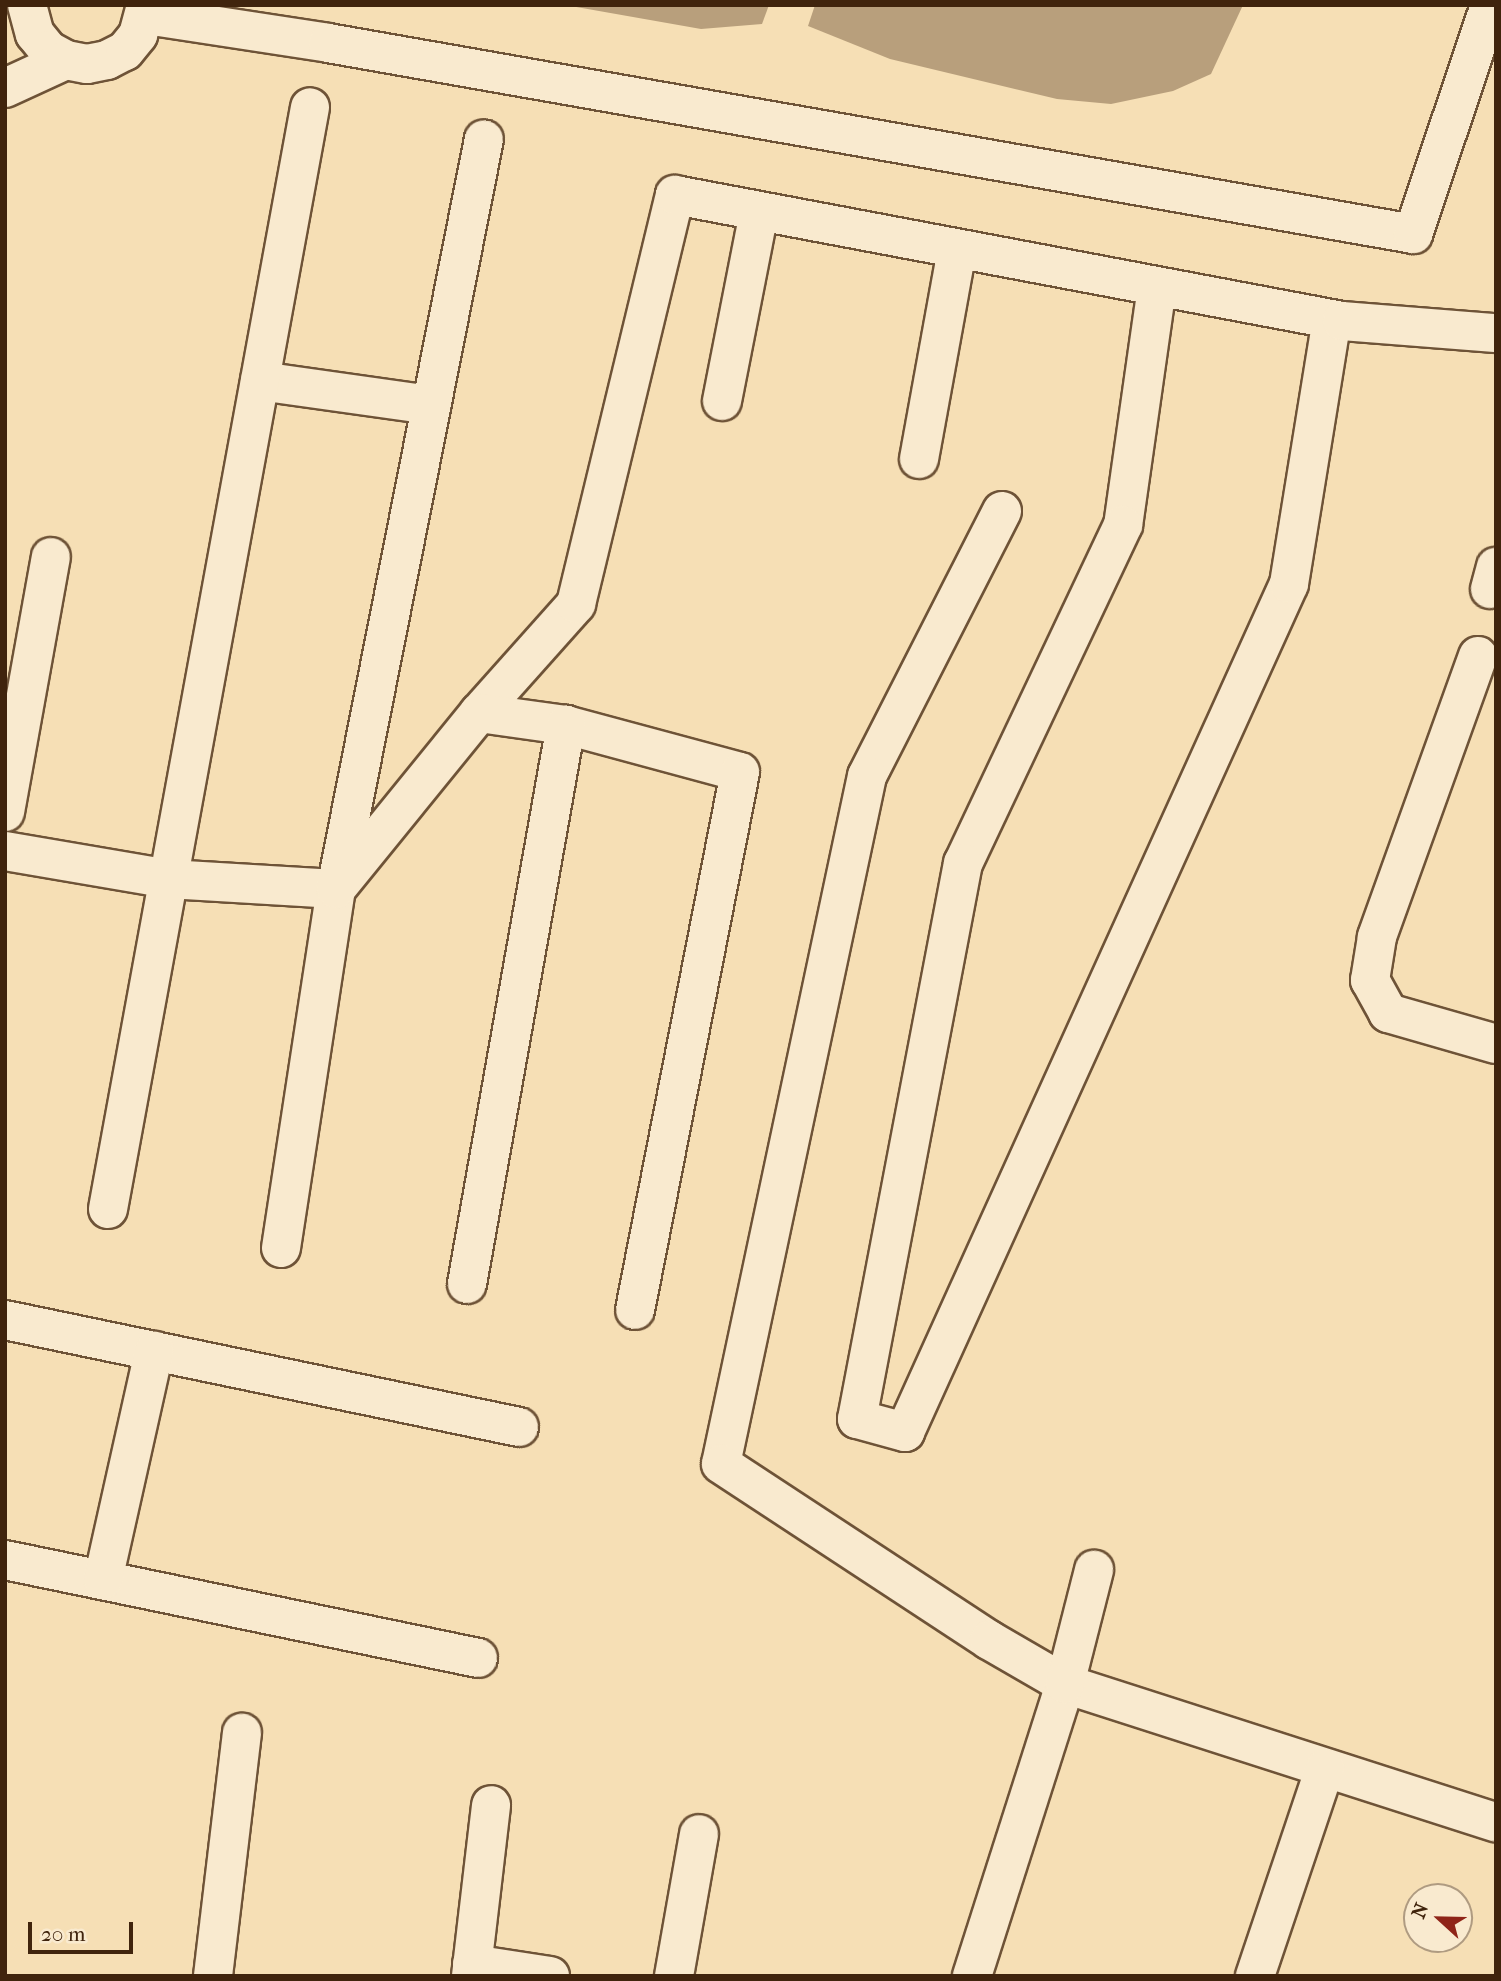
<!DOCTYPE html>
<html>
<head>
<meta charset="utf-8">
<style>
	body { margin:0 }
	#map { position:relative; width:1501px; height:1981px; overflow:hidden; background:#f6dfb5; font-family:"IM FELL French Canon",serif }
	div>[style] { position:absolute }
	.water>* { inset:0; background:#b89f7c }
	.roads { filter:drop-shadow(2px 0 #6e5337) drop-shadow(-2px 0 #6e5337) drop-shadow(0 2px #6e5337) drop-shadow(0 -2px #6e5337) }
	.minor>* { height:38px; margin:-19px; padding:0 19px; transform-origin:19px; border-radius:19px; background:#f9eacf }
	span { translate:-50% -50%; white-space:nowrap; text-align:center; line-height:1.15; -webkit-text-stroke:7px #f9eacf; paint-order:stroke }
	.frame { position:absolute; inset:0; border:7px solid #40240d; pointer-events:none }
	.north { position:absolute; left:1403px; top:1883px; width:70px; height:70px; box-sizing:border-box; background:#f9eacf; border:2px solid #af9b81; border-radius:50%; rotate:292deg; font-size:19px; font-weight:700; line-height:28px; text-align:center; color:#40240d }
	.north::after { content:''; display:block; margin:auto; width:24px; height:32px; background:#8f2418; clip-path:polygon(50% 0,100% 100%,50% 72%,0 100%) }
	.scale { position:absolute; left:28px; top:1922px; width:105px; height:32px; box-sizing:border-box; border:4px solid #40240d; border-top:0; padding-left:9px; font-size:21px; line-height:24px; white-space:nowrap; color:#40240d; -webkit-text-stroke:5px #f9eacf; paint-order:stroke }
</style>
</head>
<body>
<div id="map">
	<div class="water">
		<div style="clip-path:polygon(565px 5px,769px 5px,762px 24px,701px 29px)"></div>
		<div style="clip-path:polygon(815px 5px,1243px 5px,1211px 74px,1173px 91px,1111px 104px,1057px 99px,890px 59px,808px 26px)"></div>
	</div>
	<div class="roads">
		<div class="minor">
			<div style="left:27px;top:5px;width:30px;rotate:75deg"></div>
			<div style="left:35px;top:34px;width:21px;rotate:51deg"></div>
			<div style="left:48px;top:50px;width:21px;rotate:29deg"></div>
			<div style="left:66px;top:60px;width:21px;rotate:11deg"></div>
			<div style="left:87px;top:64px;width:20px;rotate:-11deg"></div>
			<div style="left:107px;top:60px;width:20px;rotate:-27deg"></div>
			<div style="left:125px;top:51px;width:21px;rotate:-51deg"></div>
			<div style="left:138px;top:35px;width:31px;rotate:-75deg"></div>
			<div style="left:146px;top:15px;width:184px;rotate:8.7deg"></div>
			<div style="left:328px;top:43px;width:1102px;rotate:9.98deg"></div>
			<div style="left:1413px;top:234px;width:242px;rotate:-71.4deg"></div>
			<div style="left:5px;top:88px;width:67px;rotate:-24.7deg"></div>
			<div style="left:1157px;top:287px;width:240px;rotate:98.1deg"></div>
			<div style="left:1123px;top:525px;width:374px;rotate:115.3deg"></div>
			<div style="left:963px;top:863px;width:566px;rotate:100.79deg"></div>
			<div style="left:857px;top:1419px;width:50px;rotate:15.2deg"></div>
			<div style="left:905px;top:1432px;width:931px;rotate:-65.64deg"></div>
			<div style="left:1289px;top:584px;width:268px;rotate:-80.8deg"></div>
			<div style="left:260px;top:381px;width:173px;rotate:8deg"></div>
			<div style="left:722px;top:401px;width:193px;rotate:-78.9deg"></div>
			<div style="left:919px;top:459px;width:212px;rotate:-79.7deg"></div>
			<div style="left:1002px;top:511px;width:297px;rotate:117deg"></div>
			<div style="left:867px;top:776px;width:703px;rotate:101.98deg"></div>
			<div style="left:721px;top:1464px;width:321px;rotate:33.3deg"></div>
			<div style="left:989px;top:1640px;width:88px;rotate:30.1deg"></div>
			<div style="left:1065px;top:1684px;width:453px;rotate:17.8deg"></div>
			<div style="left:1490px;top:589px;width:23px;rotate:-75deg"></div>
			<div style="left:1478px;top:656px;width:299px;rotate:109.8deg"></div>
			<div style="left:1377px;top:937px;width:44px;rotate:99.2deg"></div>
			<div style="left:1370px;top:980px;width:38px;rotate:61deg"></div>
			<div style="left:1388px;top:1013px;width:112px;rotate:16deg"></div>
			<div style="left:479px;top:713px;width:146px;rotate:-48.3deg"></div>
			<div style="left:576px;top:604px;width:421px;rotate:-76.4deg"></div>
			<div style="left:675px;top:195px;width:679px;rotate:10.7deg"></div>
			<div style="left:1342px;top:321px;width:154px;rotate:4.5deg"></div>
			<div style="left:5px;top:812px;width:259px;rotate:-79.8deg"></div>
			<div style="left:5px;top:851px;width:165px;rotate:9.7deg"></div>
			<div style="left:168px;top:879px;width:168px;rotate:3.4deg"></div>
			<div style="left:336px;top:889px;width:227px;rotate:-50.9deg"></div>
			<div style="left:479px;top:713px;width:88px;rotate:7.9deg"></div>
			<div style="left:566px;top:725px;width:180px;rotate:15.1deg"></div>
			<div style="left:740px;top:772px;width:548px;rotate:101.04deg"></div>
			<div style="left:108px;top:1209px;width:1120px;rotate:-79.61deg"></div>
			<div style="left:281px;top:1248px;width:363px;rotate:-81.3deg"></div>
			<div style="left:336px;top:889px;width:764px;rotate:-78.84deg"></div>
			<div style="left:467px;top:1284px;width:568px;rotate:-79.96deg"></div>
			<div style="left:5px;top:1320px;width:525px;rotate:11.76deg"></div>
			<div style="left:5px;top:1560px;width:483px;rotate:11.7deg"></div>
			<div style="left:103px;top:1580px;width:235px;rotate:-77.4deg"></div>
			<div style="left:472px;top:1964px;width:79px;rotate:8.7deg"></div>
			<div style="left:213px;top:1976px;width:245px;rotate:-83.2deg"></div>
			<div style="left:471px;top:1976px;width:172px;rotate:-83.3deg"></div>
			<div style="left:674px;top:1976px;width:144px;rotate:-80deg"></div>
			<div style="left:972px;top:1976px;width:306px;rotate:-72.3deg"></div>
			<div style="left:1065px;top:1684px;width:118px;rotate:-75.7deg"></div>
			<div style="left:1255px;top:1976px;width:219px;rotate:-71.4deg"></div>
		</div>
	</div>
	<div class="frame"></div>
	<div class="north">N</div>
	<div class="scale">20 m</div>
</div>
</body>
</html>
